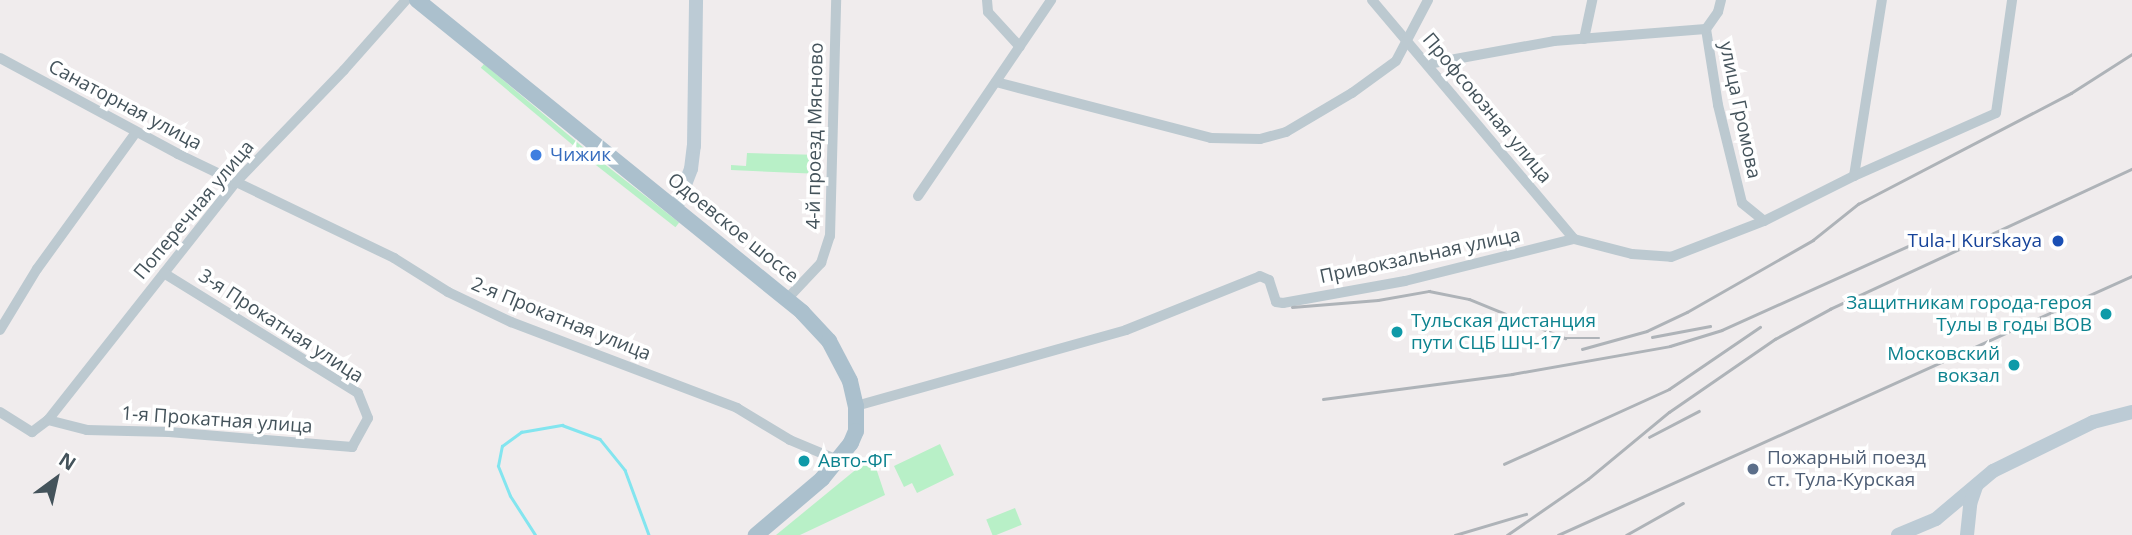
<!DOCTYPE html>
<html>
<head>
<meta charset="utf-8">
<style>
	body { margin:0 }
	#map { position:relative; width:2132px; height:535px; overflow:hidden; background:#f0eced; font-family:"Open Sans",sans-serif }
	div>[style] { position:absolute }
	.green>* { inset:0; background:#b8f0c7; transform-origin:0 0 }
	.stream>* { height:2.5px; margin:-1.25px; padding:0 1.25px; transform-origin:1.25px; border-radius:1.25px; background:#83e5ef }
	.street>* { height:10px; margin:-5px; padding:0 5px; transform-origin:5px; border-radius:5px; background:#bcc9d0 }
	.secondary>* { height:14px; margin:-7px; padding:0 7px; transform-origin:7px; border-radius:7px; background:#bccbd5 }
	.primary>* { height:16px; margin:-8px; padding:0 8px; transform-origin:8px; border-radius:8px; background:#abc0cd }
	.rail>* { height:2.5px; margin:-1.25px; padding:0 1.25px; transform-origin:1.25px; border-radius:1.25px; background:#aeb3b8 }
	.dots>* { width:19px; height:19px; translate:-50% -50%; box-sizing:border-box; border:4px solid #fff; border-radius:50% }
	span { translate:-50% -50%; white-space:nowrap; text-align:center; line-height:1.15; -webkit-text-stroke:7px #fff; paint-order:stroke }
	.street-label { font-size:19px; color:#44535b }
	.shop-label { font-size:19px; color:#366cbe }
	.left { translate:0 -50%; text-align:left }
	.transit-label { font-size:19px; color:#164399 }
	.right { translate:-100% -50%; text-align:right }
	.culture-label { font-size:19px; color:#0d838f }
	.service-label { font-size:19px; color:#4e5e75 }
	.north { position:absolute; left:21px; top:444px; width:70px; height:70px; -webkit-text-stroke:5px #fff; paint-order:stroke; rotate:33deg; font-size:19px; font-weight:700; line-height:28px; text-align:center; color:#44535b }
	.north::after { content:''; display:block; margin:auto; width:24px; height:32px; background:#44535b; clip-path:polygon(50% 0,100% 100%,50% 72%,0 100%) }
</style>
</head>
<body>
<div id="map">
	<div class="green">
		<div style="left:484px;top:64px;width:134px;height:5px;rotate:40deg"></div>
		<div style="clip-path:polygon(747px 153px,822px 155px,821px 174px,731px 170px,731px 165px,746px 166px)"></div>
		<div style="left:598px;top:159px;width:103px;height:6px;rotate:38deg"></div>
		<div style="clip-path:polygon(940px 444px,954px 475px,917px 493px,912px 483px,904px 487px,894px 466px)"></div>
		<div style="clip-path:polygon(870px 458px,873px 459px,885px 495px,800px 535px,776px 535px)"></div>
		<div style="left:1015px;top:508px;width:18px;height:31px;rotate:68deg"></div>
	</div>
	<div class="stream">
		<div style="left:535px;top:535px;width:46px;rotate:-122.7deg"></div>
		<div style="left:510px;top:496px;width:32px;rotate:-112deg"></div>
		<div style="left:498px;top:466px;width:20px;rotate:-79deg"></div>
		<div style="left:502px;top:446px;width:24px;rotate:-36deg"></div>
		<div style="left:521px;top:432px;width:42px;rotate:-9.7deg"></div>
		<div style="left:562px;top:425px;width:40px;rotate:20.2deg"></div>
		<div style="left:600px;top:439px;width:40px;rotate:51deg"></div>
		<div style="left:625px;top:470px;width:69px;rotate:69.7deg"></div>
	</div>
	<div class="street">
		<div style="left:987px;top:0;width:12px;rotate:85deg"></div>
		<div style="left:988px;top:12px;width:47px;rotate:47.6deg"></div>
		<div style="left:1372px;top:0;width:313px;rotate:49.8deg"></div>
		<div style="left:1721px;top:0;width:12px;rotate:104deg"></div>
		<div style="left:1718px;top:12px;width:21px;rotate:125deg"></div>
		<div style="left:1706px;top:29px;width:77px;rotate:81deg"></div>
		<div style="left:1718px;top:105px;width:101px;rotate:76.2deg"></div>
		<div style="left:1742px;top:203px;width:28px;rotate:39deg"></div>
		<div style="left:1584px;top:39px;width:40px;rotate:-78deg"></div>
		<div style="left:0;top:58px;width:202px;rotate:28.3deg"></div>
		<div style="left:178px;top:154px;width:240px;rotate:25.7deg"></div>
		<div style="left:394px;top:258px;width:64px;rotate:32.2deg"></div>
		<div style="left:448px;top:292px;width:70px;rotate:25.5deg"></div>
		<div style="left:511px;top:322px;width:242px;rotate:20.8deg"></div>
		<div style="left:737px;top:408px;width:62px;rotate:31.1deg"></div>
		<div style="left:790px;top:440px;width:54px;rotate:22.8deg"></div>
		<div style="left:1428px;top:64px;width:128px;rotate:-10.3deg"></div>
		<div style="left:1554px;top:41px;width:152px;rotate:-4.5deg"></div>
		<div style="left:996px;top:82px;width:222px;rotate:14.6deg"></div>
		<div style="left:1211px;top:138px;width:49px;rotate:1.2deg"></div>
		<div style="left:1260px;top:139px;width:27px;rotate:-15deg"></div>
		<div style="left:1286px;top:132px;width:77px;rotate:-30.6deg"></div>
		<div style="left:1352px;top:93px;width:54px;rotate:-36deg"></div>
		<div style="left:1396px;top:61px;width:69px;rotate:-62.3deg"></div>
		<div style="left:1854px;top:176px;width:178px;rotate:-81deg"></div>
		<div style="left:918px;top:196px;width:237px;rotate:-55.8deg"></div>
		<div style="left:787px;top:299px;width:50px;rotate:-46.6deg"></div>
		<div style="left:821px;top:263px;width:28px;rotate:-72deg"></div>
		<div style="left:830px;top:236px;width:236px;rotate:-88.5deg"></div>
		<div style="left:0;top:330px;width:71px;rotate:-58.8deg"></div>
		<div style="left:37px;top:269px;width:169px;rotate:-54.1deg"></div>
		<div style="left:856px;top:406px;width:280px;rotate:-15.7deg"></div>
		<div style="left:1126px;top:330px;width:144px;rotate:-21.9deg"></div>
		<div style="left:1260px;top:276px;width:10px;rotate:24deg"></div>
		<div style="left:1269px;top:280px;width:23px;rotate:72deg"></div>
		<div style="left:1276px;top:302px;width:7px;rotate:8deg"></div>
		<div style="left:1283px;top:303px;width:124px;rotate:-10.2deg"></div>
		<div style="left:1405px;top:281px;width:174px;rotate:-14deg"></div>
		<div style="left:1574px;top:239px;width:60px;rotate:14.5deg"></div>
		<div style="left:1632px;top:254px;width:39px;rotate:4deg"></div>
		<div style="left:1671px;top:257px;width:100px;rotate:-21.2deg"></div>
		<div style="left:1764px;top:221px;width:101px;rotate:-26.6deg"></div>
		<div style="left:1854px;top:176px;width:155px;rotate:-23.9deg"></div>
		<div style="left:1996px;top:113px;width:114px;rotate:-81.9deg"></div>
		<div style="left:0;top:412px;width:38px;rotate:32deg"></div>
		<div style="left:32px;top:432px;width:20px;rotate:-37deg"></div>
		<div style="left:48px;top:420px;width:302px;rotate:-51.7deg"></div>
		<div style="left:235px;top:183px;width:157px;rotate:-46deg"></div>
		<div style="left:344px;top:70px;width:94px;rotate:-48.5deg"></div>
		<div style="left:48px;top:420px;width:40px;rotate:14.4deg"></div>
		<div style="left:87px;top:430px;width:82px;rotate:1.4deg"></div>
		<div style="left:169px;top:432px;width:184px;rotate:4.7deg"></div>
		<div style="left:352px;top:447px;width:33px;rotate:-61deg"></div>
		<div style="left:368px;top:418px;width:27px;rotate:-112deg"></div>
		<div style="left:358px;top:393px;width:228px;rotate:-148.3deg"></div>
	</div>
	<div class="secondary">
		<div style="left:676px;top:208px;width:42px;rotate:-69deg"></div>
		<div style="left:691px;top:169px;width:23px;rotate:-83deg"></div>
		<div style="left:694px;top:146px;width:146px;rotate:-89.2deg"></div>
		<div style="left:1898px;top:535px;width:41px;rotate:-22.8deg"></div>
		<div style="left:1936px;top:519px;width:75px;rotate:-40.1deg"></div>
		<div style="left:1993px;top:471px;width:111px;rotate:-26.1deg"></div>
		<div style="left:2093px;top:422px;width:40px;rotate:-14.4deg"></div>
		<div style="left:1967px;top:535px;width:31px;rotate:-84deg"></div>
		<div style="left:1970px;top:504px;width:18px;rotate:-71deg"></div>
	</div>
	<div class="primary">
		<div style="left:417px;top:0;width:496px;rotate:39deg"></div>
		<div style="left:802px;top:312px;width:40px;rotate:47deg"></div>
		<div style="left:829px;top:341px;width:45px;rotate:62.3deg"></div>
		<div style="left:850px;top:381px;width:26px;rotate:77deg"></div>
		<div style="left:856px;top:406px;width:25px;rotate:90deg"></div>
		<div style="left:856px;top:431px;width:13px;rotate:113deg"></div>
		<div style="left:851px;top:443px;width:46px;rotate:128.9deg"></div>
		<div style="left:822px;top:479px;width:87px;rotate:139.7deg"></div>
	</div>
	<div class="rail">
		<div style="left:1292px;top:307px;width:86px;rotate:-4.7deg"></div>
		<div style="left:1378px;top:300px;width:52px;rotate:-10deg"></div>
		<div style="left:1429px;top:291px;width:41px;rotate:11.3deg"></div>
		<div style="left:1469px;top:299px;width:104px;rotate:22.1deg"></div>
		<div style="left:1565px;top:338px;width:34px"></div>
		<div style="left:1652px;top:337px;width:59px;rotate:-10.7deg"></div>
		<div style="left:1582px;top:349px;width:67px;rotate:-15.5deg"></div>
		<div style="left:1647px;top:331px;width:44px;rotate:-25.4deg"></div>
		<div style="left:1687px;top:312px;width:145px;rotate:-29.7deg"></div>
		<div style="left:1813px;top:240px;width:58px;rotate:-38.7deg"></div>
		<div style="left:1858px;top:204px;width:240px;rotate:-27.5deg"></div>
		<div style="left:2071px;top:93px;width:72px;rotate:-32.6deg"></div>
		<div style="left:1323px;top:399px;width:191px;rotate:-7.5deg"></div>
		<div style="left:1512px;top:374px;width:160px;rotate:-10deg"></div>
		<div style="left:1670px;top:346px;width:54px;rotate:-17.1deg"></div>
		<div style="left:1722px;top:330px;width:204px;rotate:-24.3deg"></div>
		<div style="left:1649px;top:437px;width:56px;rotate:-27.5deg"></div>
		<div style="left:1504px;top:464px;width:181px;rotate:-24.4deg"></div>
		<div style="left:1669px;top:389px;width:110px;rotate:-34.3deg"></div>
		<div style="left:1455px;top:535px;width:74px;rotate:-16.5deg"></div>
		<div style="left:1507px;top:535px;width:98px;rotate:-34.7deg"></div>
		<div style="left:1588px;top:479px;width:105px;rotate:-39.6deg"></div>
		<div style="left:1669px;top:412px;width:129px;rotate:-34.6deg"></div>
		<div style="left:1775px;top:339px;width:63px;rotate:-28.6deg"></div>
		<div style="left:1830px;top:309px;width:333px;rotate:-24.9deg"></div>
		<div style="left:1558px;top:535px;width:630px;rotate:-24.29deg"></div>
		<div style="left:1626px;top:535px;width:65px;rotate:-29.3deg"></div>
	</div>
	<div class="dots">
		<div style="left:536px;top:155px;background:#3f7fe0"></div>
		<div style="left:2058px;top:241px;background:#1a4fb4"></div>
		<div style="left:2106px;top:314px;background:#0f9aa8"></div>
		<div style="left:1397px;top:332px;background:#0f9aa8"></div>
		<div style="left:2014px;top:365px;background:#0f9aa8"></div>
		<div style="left:804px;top:461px;background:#0f9aa8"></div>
		<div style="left:1753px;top:469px;background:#5c6f8a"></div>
	</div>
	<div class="street-label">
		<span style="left:125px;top:105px;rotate:28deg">Санаторная улица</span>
		<span style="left:1487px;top:108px;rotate:50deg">Профсоюзная улица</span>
		<span style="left:1740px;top:110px;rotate:78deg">улица Громова</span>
		<span style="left:815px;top:136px;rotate:-89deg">4-й проезд Мясново</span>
		<span style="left:194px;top:210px;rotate:-50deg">Поперечная улица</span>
		<span style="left:733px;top:228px;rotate:39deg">Одоевское шоссе</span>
		<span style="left:1420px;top:256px;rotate:-12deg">Привокзальная улица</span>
		<span style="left:561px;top:319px;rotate:22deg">2-я Прокатная улица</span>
		<span style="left:281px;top:326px;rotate:33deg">3-я Прокатная улица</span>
		<span style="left:217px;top:420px;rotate:4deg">1-я Прокатная улица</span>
	</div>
	<div class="shop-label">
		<span class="left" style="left:550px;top:155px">Чижик</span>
	</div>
	<div class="transit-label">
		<span class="right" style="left:2042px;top:241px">Tula-I Kurskaya</span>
	</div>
	<div class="culture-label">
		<span class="right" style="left:2092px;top:314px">Защитникам города-героя<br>Тулы в годы ВОВ</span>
		<span class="left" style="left:1411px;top:332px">Тульская дистанция<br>пути СЦБ ШЧ-17</span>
		<span class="right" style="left:2000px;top:365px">Московский<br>вокзал</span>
		<span class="left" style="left:818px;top:461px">Авто-ФГ</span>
	</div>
	<div class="service-label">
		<span class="left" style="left:1767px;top:469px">Пожарный поезд<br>ст. Тула-Курская</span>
	</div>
	<div class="north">N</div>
</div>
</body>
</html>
